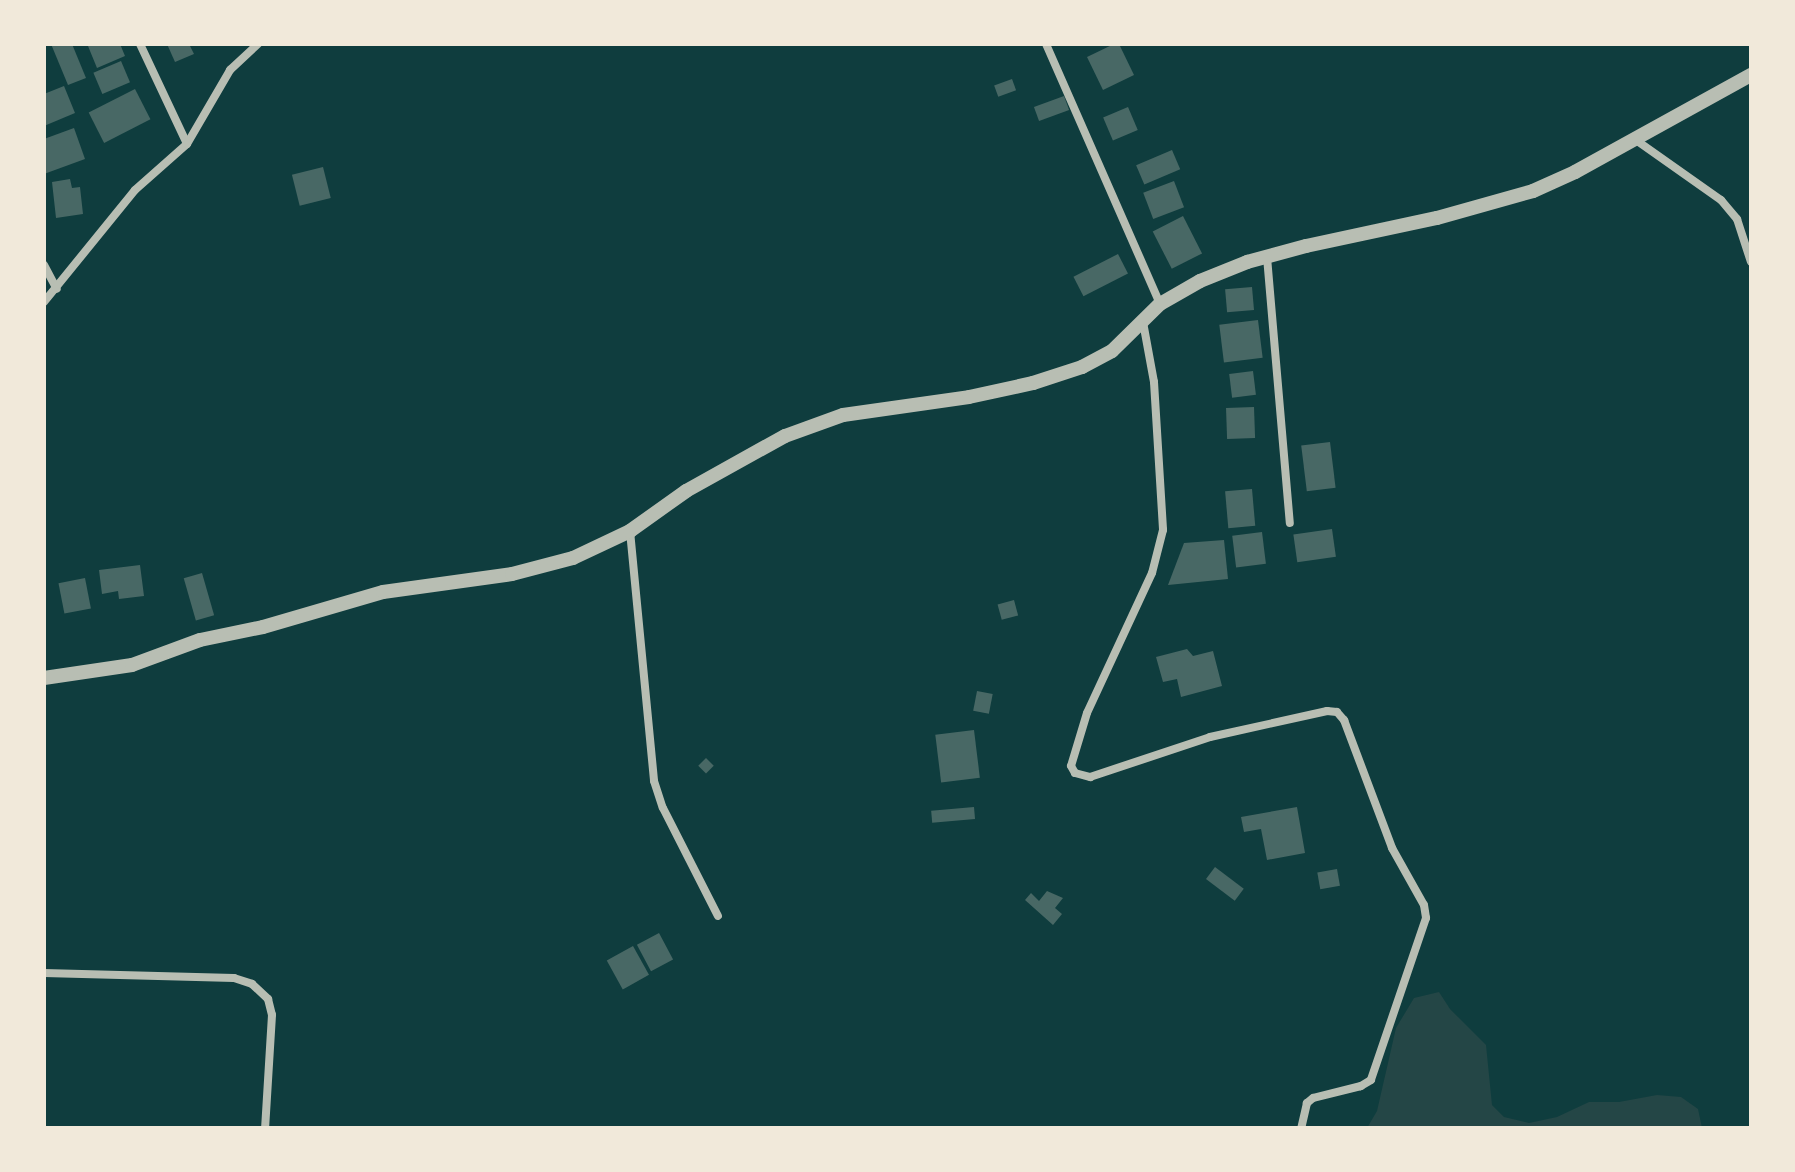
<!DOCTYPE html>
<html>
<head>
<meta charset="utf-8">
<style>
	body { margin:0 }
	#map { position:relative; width:1795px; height:1172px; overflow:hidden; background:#0f3d3e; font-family:"Open Sans",sans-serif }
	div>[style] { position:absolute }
	.green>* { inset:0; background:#244646 }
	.building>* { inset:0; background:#486865; transform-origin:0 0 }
	.minor>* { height:8px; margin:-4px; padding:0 4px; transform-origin:4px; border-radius:4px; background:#b8beb3 }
	.tertiary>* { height:14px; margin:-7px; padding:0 7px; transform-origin:7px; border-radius:7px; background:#b8beb3 }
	span { translate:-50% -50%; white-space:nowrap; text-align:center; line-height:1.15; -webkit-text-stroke:6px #f1e9da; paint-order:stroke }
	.frame { position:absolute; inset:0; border:46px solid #f1e9da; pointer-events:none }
</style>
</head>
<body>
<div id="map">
	<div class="green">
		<div style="clip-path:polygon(1439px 992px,1450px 1009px,1486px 1045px,1492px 1105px,1504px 1117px,1529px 1123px,1557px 1117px,1589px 1102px,1619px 1102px,1657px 1095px,1681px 1097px,1698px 1109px,1702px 1128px,1367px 1128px,1377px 1111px,1396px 1028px,1414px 998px)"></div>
	</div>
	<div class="building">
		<div style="clip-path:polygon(51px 44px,72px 44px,86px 78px,68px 85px)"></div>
		<div style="clip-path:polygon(92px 44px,120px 44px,125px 56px,97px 68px,88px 46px)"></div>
		<div style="clip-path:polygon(167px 44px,189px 44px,194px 54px,175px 62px)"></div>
		<div style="clip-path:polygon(1114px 44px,1119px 44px,1134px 75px,1103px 90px,1087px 57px)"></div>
		<div style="left:121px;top:61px;width:23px;height:30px;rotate:67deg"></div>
		<div style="left:1012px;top:79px;width:12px;height:19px;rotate:70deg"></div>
		<div style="clip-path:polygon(64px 86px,75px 113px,44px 126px,44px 94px)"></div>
		<div style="left:135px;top:89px;width:34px;height:52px;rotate:63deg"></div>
		<div style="left:1064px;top:96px;width:15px;height:32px;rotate:70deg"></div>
		<div style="left:1128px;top:107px;width:25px;height:27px;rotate:67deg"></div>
		<div style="clip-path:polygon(74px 128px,85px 159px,44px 174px,44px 139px)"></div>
		<div style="left:1172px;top:150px;width:21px;height:39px;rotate:67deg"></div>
		<div style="left:323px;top:167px;width:32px;height:32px;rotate:76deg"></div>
		<div style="clip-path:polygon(70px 179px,72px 188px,80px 187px,83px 214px,56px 218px,52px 182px)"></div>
		<div style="left:1174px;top:181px;width:28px;height:33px;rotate:69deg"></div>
		<div style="left:1183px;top:216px;width:42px;height:34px;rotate:63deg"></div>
		<div style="left:1118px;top:254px;width:22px;height:50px;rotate:63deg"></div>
		<div style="left:1252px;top:287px;width:23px;height:27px;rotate:85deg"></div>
		<div style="left:1258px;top:320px;width:38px;height:39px;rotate:83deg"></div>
		<div style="left:1253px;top:371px;width:24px;height:24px;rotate:83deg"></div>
		<div style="left:1254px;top:407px;width:31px;height:28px;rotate:88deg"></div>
		<div style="left:1330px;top:442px;width:46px;height:29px;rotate:83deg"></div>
		<div style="left:1252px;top:489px;width:37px;height:27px;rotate:85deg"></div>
		<div style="left:1332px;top:529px;width:28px;height:39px;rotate:82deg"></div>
		<div style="left:1262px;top:532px;width:32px;height:30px;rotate:83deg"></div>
		<div style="clip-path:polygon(1224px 540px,1228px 579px,1168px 585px,1184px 543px)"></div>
		<div style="clip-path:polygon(140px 565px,144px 596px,119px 599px,118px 591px,102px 594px,99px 570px)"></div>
		<div style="left:202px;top:573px;width:44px;height:19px;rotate:74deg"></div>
		<div style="left:85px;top:578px;width:31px;height:27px;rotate:79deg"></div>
		<div style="left:1014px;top:600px;width:16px;height:17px;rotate:75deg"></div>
		<div style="clip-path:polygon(1187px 649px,1193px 656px,1213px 651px,1222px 686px,1181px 697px,1177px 679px,1163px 682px,1156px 657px)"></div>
		<div style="left:977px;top:691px;width:16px;height:20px;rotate:11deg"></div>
		<div style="left:974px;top:730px;width:48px;height:39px;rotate:83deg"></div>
		<div style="left:706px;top:758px;width:11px;height:11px;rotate:45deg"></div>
		<div style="left:974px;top:807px;width:12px;height:43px;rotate:85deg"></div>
		<div style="clip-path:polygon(1297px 807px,1305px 853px,1267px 860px,1261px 829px,1244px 832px,1241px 817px)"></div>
		<div style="left:1215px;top:867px;width:36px;height:15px;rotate:37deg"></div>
		<div style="left:1337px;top:869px;width:17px;height:20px;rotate:80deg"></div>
		<div style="clip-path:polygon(1047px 891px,1063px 898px,1055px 908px,1062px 914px,1053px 925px,1025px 900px,1031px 893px,1039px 901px)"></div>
		<div style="left:659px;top:933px;width:30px;height:25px;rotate:62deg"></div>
		<div style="left:633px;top:946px;width:33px;height:30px;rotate:61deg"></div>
	</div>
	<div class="minor">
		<div style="left:140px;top:44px;width:110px;rotate:64.8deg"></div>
		<div style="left:1046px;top:44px;width:284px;rotate:66.3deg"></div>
		<div style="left:1633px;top:138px;width:108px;rotate:35.2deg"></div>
		<div style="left:1721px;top:200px;width:25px;rotate:50deg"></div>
		<div style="left:1737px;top:219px;width:45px;rotate:72deg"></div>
		<div style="left:1267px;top:257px;width:267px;rotate:85.1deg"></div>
		<div style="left:44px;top:265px;width:27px;rotate:62deg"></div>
		<div style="left:44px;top:302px;width:144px;rotate:-50.9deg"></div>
		<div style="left:135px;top:190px;width:69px;rotate:-41.5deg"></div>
		<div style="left:187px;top:144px;width:86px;rotate:-59.8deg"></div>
		<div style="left:230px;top:70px;width:38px;rotate:-43deg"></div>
		<div style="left:1143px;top:322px;width:61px;rotate:79.6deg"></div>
		<div style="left:1154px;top:382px;width:148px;rotate:86.5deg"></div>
		<div style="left:1163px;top:530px;width:44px;rotate:104.3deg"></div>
		<div style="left:1152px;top:573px;width:154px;rotate:114.9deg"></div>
		<div style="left:1087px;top:713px;width:55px;rotate:106.8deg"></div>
		<div style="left:1071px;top:766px;width:8px;rotate:60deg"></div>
		<div style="left:1075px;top:773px;width:16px;rotate:15deg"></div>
		<div style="left:1090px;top:777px;width:126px;rotate:-18.4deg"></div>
		<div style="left:1210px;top:737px;width:120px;rotate:-12.5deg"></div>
		<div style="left:1327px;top:711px;width:10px;rotate:6deg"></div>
		<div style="left:1337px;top:712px;width:11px;rotate:49deg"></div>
		<div style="left:1344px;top:720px;width:137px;rotate:69.4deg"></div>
		<div style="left:1392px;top:848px;width:65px;rotate:60.7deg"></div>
		<div style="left:1424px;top:905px;width:13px;rotate:81deg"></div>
		<div style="left:1426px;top:918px;width:171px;rotate:108.8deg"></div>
		<div style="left:1371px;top:1080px;width:12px;rotate:149deg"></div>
		<div style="left:1361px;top:1086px;width:49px;rotate:166deg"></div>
		<div style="left:1313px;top:1098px;width:8px;rotate:140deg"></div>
		<div style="left:1307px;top:1103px;width:26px;rotate:103deg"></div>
		<div style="left:630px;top:531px;width:251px;rotate:84.5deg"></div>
		<div style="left:654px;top:781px;width:28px;rotate:72deg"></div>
		<div style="left:663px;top:808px;width:121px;rotate:63deg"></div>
		<div style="left:44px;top:973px;width:190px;rotate:1.5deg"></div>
		<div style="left:234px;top:978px;width:19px;rotate:18deg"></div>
		<div style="left:252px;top:984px;width:22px;rotate:43deg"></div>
		<div style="left:268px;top:999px;width:16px;rotate:76deg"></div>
		<div style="left:272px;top:1015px;width:113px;rotate:93.5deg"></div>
	</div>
	<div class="tertiary">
		<div style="left:44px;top:678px;width:89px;rotate:-8.4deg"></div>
		<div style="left:132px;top:665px;width:72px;rotate:-20.2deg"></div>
		<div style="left:200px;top:640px;width:64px;rotate:-11.7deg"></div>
		<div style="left:263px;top:627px;width:125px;rotate:-16.3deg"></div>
		<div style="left:383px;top:592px;width:130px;rotate:-7.9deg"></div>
		<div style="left:512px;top:574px;width:63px;rotate:-14.7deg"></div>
		<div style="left:573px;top:558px;width:63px;rotate:-25.3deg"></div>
		<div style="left:630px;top:531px;width:69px;rotate:-35.5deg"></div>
		<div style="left:686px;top:491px;width:113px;rotate:-29.1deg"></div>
		<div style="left:785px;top:436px;width:62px;rotate:-19.9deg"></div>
		<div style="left:843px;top:415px;width:127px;rotate:-8.1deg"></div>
		<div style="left:969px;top:397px;width:66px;rotate:-12.3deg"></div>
		<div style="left:1033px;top:383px;width:52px;rotate:-18.1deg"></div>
		<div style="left:1082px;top:367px;width:34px;rotate:-28deg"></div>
		<div style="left:1112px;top:351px;width:67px;rotate:-44.4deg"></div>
		<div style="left:1160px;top:304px;width:46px;rotate:-29.9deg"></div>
		<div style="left:1200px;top:281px;width:51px;rotate:-22deg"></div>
		<div style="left:1247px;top:262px;width:61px;rotate:-15.2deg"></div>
		<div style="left:1306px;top:246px;width:134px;rotate:-12.1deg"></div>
		<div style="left:1437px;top:218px;width:100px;rotate:-15.7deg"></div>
		<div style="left:1533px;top:191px;width:46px;rotate:-24.3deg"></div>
		<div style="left:1575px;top:172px;width:201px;rotate:-28.9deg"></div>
	</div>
	<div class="frame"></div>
</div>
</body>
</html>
